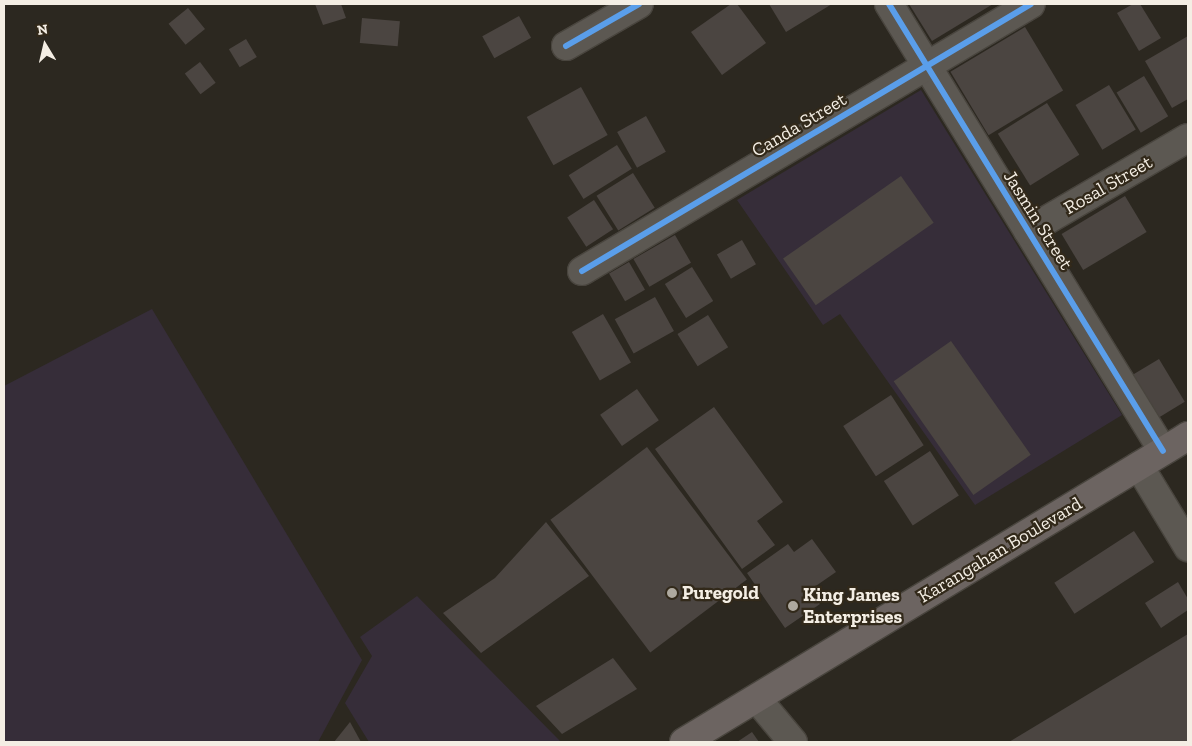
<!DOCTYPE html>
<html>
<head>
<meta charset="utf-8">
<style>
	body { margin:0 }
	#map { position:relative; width:1192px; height:746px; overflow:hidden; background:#2c2820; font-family:"Zilla Slab",serif }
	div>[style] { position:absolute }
	.commercial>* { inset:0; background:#362d39 }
	.building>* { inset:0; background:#4b4541; transform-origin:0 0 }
	.roads { filter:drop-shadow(1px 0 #49453e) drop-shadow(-1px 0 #49453e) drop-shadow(0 1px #49453e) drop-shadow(0 -1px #49453e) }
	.street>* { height:28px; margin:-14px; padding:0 14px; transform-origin:14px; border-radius:14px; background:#5c5852 }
	.primary>* { height:28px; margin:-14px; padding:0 14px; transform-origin:14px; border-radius:14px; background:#6c6461 }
	.cycleway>* { height:6px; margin:-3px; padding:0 3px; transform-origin:3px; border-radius:3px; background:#5a9eea }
	.dots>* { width:14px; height:14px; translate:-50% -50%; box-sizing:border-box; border:2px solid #32291a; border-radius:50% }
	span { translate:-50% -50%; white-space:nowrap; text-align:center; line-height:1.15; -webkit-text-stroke:4.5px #32291a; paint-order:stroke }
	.street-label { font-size:19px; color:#f4eee4 }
	.poi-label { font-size:19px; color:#f4eee4; font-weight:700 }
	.left { translate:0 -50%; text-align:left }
	.frame { position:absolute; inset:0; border:5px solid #f4eee4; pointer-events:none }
	.north { position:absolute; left:20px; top:20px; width:50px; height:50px; -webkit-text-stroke:4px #32291a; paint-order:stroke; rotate:351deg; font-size:14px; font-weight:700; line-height:20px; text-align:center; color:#f4eee4 }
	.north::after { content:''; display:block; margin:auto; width:18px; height:22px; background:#f4eee4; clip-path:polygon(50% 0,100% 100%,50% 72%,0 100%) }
</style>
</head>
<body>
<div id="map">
	<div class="commercial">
		<div style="clip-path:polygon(921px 90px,1122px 415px,975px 505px,840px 314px,823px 325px,737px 200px)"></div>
		<div style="clip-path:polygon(152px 309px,362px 660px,318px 742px,4px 742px,4px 386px)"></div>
		<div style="clip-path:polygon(417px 596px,561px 742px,369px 742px,345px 703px,372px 656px,360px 637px)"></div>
	</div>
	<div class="building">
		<div style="clip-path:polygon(315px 4px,341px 4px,346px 18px,323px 25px)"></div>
		<div style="clip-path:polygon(731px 4px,737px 4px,766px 43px,722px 75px,691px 32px)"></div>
		<div style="clip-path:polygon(769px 4px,832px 4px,786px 32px)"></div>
		<div style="clip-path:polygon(909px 4px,993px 4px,932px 41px)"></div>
		<div style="clip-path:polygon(1133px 4px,1140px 4px,1161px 38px,1139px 51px,1117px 13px)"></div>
		<div style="left:188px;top:8px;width:27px;height:25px;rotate:51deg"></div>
		<div style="left:519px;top:16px;width:25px;height:42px;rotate:61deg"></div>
		<div style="left:362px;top:18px;width:38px;height:25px;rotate:5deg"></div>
		<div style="left:1025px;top:27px;width:74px;height:87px;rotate:59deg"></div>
		<div style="clip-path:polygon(1188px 36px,1188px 99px,1172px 108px,1145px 61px)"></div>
		<div style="left:246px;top:39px;width:21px;height:20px;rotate:59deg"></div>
		<div style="left:200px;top:62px;width:26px;height:19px;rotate:53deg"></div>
		<div style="left:1144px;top:76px;width:47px;height:32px;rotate:59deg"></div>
		<div style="left:1109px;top:85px;width:52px;height:39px;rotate:59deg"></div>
		<div style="left:581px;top:87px;width:55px;height:62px;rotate:61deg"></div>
		<div style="left:1047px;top:103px;width:61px;height:58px;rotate:58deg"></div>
		<div style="left:646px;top:116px;width:41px;height:33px;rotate:61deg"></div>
		<div style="left:617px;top:145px;width:28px;height:57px;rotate:58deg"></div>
		<div style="left:633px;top:173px;width:41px;height:43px;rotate:58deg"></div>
		<div style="left:901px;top:176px;width:57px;height:144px;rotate:55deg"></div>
		<div style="left:1125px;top:196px;width:42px;height:74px;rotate:59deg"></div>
		<div style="left:594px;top:200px;width:35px;height:32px;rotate:57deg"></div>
		<div style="left:675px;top:235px;width:32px;height:48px;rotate:60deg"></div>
		<div style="left:742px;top:240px;width:28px;height:29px;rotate:60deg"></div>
		<div style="left:629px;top:262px;width:32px;height:23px;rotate:60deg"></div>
		<div style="left:692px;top:267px;width:40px;height:32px;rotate:58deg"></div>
		<div style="left:655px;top:297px;width:39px;height:46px;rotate:61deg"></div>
		<div style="left:603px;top:314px;width:56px;height:36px;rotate:60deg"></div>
		<div style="left:708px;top:315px;width:38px;height:36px;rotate:58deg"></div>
		<div style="left:951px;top:341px;width:139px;height:70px;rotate:55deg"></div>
		<div style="left:1159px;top:359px;width:50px;height:35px;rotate:59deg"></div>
		<div style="left:637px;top:389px;width:38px;height:45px;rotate:55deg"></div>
		<div style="left:891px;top:395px;width:60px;height:57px;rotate:57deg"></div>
		<div style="clip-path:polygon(714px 407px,783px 502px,757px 521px,775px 545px,742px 569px,655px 449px)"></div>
		<div style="left:647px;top:447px;width:166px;height:121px;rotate:53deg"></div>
		<div style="left:930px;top:451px;width:53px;height:55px;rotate:57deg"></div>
		<div style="clip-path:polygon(546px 522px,589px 576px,481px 653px,443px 613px,495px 578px)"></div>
		<div style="left:1134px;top:531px;width:37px;height:95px;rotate:57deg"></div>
		<div style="clip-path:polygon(812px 539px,836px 572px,810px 590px,820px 604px,785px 628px,747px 573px,788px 544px,794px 552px)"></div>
		<div style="clip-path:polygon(1178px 582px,1188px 599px,1188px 610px,1161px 628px,1145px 603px)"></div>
		<div style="clip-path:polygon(1188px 634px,1188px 742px,1009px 742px)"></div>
		<div style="clip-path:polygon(613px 658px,637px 689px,562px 734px,536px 706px)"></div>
		<div style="clip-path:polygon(350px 722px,361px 742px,334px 742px)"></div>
		<div style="clip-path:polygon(752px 732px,759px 742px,737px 742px)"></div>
	</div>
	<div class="roads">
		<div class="street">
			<div style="left:889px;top:4px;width:524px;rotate:58.49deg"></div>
			<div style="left:566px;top:46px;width:84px;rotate:-29.9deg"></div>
			<div style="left:1028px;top:231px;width:185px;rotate:-30.2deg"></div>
			<div style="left:582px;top:271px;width:522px;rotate:-30.74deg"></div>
			<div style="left:1139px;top:466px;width:95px;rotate:58.8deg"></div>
			<div style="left:757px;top:699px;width:56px;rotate:50.1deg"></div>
		</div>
		<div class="primary">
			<div style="left:684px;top:742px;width:590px;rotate:-31.26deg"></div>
		</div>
	</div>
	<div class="cycleway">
		<div style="left:889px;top:4px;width:524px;rotate:58.49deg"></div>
		<div style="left:566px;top:46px;width:84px;rotate:-29.9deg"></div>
		<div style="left:582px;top:271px;width:522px;rotate:-30.74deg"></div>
	</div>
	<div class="dots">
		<div style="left:672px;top:593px;background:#aea99f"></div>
		<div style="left:793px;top:606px;background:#aea99f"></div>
	</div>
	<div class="street-label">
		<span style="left:799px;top:125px;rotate:-31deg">Canda Street</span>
		<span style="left:1108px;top:185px;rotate:-30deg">Rosal Street</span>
		<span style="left:1038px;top:220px;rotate:58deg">Jasmin Street</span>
		<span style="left:1000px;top:550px;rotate:-31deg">Karangahan Boulevard</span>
	</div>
	<div class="poi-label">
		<span class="left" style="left:682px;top:593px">Puregold</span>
		<span class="left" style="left:803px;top:606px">King James<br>Enterprises</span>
	</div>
	<div class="frame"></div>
	<div class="north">N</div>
</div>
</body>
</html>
